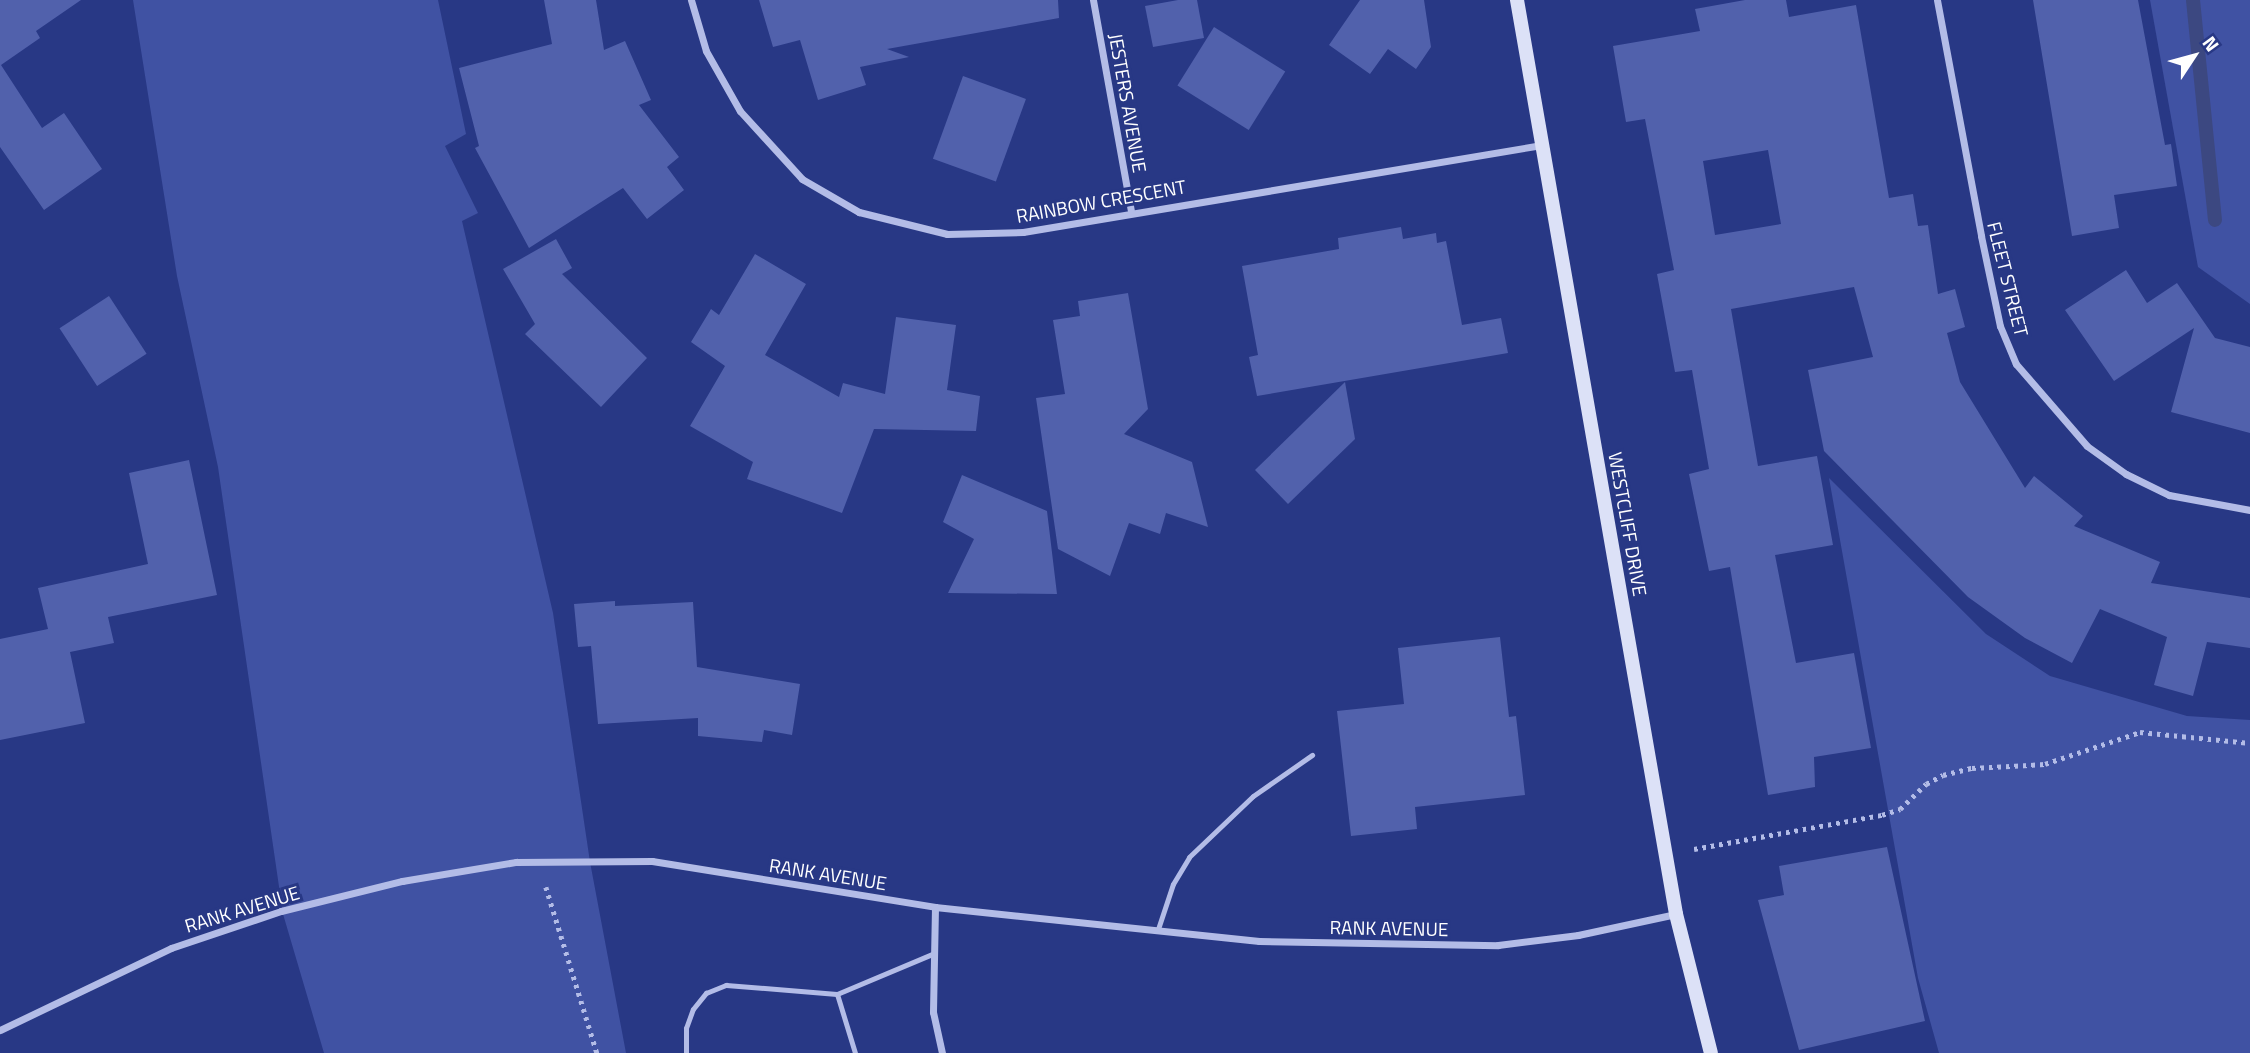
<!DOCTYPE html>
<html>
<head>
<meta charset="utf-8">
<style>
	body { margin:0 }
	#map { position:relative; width:2250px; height:1053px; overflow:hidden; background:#283885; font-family:"Titillium Web",sans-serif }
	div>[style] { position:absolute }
	.green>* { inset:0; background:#4052a3 }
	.stream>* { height:14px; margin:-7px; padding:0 7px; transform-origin:7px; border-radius:7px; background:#3c4881 }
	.building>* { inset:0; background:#5161ac; transform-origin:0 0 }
	.path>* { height:4.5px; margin-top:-2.25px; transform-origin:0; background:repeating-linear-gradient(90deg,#b3bce7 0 3.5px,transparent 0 8.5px) }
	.lane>* { height:5px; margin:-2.5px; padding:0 2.5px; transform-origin:2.5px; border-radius:2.5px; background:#b3bce7 }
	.street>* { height:7px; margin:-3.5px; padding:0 3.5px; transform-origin:3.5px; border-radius:3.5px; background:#b3bce7 }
	.secondary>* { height:14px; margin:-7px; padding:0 7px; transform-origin:7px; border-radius:7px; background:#dce1f7 }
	span { translate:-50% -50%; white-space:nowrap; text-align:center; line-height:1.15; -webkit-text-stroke:6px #283885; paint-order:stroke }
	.street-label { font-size:19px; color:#fff }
	.north { position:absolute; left:2159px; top:21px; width:70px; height:70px; -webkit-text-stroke:5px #283885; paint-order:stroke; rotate:54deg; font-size:19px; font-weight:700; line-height:28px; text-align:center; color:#fff }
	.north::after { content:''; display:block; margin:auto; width:24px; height:32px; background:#fff; clip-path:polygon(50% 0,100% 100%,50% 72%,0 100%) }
</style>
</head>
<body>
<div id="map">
	<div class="green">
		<div style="clip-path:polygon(133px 0,438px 0,466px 134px,445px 146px,478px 213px,462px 221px,553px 613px,590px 862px,626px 1053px,324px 1053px,283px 914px,218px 467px,177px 276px)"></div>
		<div style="clip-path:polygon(2150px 0,2250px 0,2250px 304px,2198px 267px)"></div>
		<div style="clip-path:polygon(1829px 478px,1986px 634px,2050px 676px,2187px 716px,2250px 720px,2250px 1053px,1939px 1053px,1918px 978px)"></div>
	</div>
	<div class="stream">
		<div style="left:2193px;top:0;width:221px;rotate:84.3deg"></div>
	</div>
	<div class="building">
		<div style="clip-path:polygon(0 0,81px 0,36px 31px,40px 38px,1px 65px,42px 128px,64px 113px,102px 169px,44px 210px,0 147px)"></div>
		<div style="clip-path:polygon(544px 0,596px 0,604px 50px,625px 41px,651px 100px,639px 105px,679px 157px,667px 167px,684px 190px,647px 219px,623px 188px,529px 248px,475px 148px,479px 146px,459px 68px,552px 44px)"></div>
		<div style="clip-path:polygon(759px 0,1058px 0,1059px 18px,887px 49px,909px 57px,860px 67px,866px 85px,818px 100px,800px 40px,773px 47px)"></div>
		<div style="clip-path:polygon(1178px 0,1197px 0,1204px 38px,1153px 47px,1145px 6px)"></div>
		<div style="clip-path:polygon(1360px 0,1424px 0,1431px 47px,1416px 69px,1388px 49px,1370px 74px,1329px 45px)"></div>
		<div style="clip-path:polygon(evenodd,1745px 0,1786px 0,1789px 17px,1856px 5px,1889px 198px,1913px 194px,1918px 226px,1928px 225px,1938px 294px,1955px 289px,1965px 327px,1947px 333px,1960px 382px,2025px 488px,2034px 476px,2083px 516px,2074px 526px,2160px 562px,2151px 583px,2250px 598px,2250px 648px,2207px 642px,2193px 696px,2154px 685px,2167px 637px,2100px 609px,2072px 663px,2025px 638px,1968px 597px,1824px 451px,1808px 370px,1873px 357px,1854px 287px,1731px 309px,1758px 466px,1817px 456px,1833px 545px,1775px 555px,1796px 663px,1854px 653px,1871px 748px,1814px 757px,1815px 787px,1768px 795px,1730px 567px,1709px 571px,1689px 474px,1709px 469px,1692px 370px,1675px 372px,1657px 274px,1674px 270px,1645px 119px,1626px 122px,1613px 46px,1700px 31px,1695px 9px,1745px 0,1768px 150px,1781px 224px,1715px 235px,1703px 161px,1768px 150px)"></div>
		<div style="clip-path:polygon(2033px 0,2138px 0,2165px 145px,2171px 144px,2177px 186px,2114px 195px,2119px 228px,2072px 236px)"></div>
		<div style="left:1214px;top:27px;width:84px;height:69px;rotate:32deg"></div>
		<div style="left:963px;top:76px;width:67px;height:88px;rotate:20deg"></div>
		<div style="clip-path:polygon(1401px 227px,1403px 239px,1436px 233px,1437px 243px,1446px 241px,1462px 325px,1501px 318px,1508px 353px,1257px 396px,1249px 357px,1258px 355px,1242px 266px,1339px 249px,1338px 238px)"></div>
		<div style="clip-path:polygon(556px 239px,572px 268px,562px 274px,647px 358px,601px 407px,525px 334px,535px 324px,503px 269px)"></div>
		<div style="clip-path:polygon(755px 254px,806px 284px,765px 355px,839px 397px,843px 383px,885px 394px,896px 317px,956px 325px,947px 390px,980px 396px,976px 431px,874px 429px,842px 513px,747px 479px,753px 462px,690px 426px,725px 366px,691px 342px,711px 309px,719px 315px)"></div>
		<div style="clip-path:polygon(2126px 270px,2147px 303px,2177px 283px,2215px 338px,2250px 347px,2250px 433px,2171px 412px,2194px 328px,2114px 381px,2065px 310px)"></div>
		<div style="clip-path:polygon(1128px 293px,1148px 409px,1124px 434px,1192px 462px,1208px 527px,1166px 513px,1160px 534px,1129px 523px,1110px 576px,1058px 549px,1036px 398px,1065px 394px,1053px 320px,1080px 316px,1078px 301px)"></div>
		<div style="left:109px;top:296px;width:69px;height:59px;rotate:57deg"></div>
		<div style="clip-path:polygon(1345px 382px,1355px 439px,1288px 504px,1255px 470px)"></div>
		<div style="clip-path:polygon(189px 460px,217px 595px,108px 617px,114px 643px,70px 652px,85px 723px,0 740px,0 639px,48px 629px,38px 588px,148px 564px,129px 473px)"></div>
		<div style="clip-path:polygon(962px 475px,1047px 511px,1057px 594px,948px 593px,974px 539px,943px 522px)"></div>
		<div style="clip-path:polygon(615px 601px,615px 606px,693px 602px,697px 667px,800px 684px,792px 735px,764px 730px,762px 742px,698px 736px,698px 718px,598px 724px,591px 646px,578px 647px,574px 604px)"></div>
		<div style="clip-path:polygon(1500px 637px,1509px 717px,1516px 716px,1525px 795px,1415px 807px,1417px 829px,1351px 836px,1337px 711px,1404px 704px,1398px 648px)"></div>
		<div style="clip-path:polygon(1887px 847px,1925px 1021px,1799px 1050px,1758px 900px,1784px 895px,1779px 866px)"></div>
	</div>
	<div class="path">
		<div style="left:1694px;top:849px;width:191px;rotate:-10.3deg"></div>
		<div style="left:1882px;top:815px;width:19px;rotate:-18deg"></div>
		<div style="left:1900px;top:809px;width:36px;rotate:-44deg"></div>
		<div style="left:1926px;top:784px;width:19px;rotate:-28deg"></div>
		<div style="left:1943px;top:775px;width:30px;rotate:-14deg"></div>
		<div style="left:1972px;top:768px;width:73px;rotate:-3.1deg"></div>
		<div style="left:2045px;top:764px;width:100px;rotate:-18.6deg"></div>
		<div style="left:2140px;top:732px;width:111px;rotate:5.7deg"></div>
		<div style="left:546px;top:887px;width:174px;rotate:72.9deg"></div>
	</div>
	<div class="lane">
		<div style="left:1158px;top:929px;width:47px;rotate:-71.6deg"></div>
		<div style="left:1173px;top:884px;width:31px;rotate:-59deg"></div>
		<div style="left:1189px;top:857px;width:88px;rotate:-43.6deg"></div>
		<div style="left:1253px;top:796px;width:72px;rotate:-34.8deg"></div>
		<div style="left:837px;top:994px;width:62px;rotate:73deg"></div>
		<div style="left:686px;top:1053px;width:25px;rotate:-90deg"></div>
		<div style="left:686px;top:1028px;width:20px;rotate:-70deg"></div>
		<div style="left:693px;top:1009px;width:21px;rotate:-51deg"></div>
		<div style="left:706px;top:993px;width:22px;rotate:-22deg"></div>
		<div style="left:726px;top:985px;width:111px;rotate:4.6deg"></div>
		<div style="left:837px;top:994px;width:103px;rotate:-22.8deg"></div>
	</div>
	<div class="street">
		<div style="left:691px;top:0;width:53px;rotate:73.6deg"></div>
		<div style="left:706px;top:51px;width:69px;rotate:60.5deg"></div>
		<div style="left:740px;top:111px;width:92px;rotate:47.6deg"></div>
		<div style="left:802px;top:179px;width:66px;rotate:30.1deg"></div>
		<div style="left:859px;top:212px;width:91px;rotate:14deg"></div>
		<div style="left:947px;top:234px;width:76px;rotate:-1.5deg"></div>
		<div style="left:1023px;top:232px;width:526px;rotate:-9.52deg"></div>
		<div style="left:1093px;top:0;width:214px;rotate:79.8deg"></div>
		<div style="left:1937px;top:0;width:240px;rotate:79.4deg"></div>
		<div style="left:1981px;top:236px;width:92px;rotate:78.1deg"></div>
		<div style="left:2000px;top:326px;width:41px;rotate:67.2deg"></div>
		<div style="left:2016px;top:364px;width:108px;rotate:49.1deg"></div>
		<div style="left:2087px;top:446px;width:48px;rotate:35.7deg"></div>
		<div style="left:2126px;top:474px;width:48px;rotate:26deg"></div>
		<div style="left:2169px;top:495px;width:82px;rotate:10.5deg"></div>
		<div style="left:935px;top:907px;width:105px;rotate:91.1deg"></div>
		<div style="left:933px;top:1012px;width:42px;rotate:77.6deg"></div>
		<div style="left:0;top:1030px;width:190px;rotate:-25.6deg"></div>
		<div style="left:171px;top:948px;width:116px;rotate:-18.6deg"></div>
		<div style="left:281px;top:911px;width:125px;rotate:-13.9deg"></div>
		<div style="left:402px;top:881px;width:116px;rotate:-9.5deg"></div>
		<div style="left:516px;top:862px;width:136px;rotate:-0.4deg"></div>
		<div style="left:652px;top:861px;width:287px;rotate:9.2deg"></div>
		<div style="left:935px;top:907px;width:326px;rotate:6deg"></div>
		<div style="left:1259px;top:941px;width:239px;rotate:1deg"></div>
		<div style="left:1498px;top:945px;width:81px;rotate:-7.1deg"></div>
		<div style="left:1578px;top:935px;width:100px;rotate:-12.1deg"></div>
	</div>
	<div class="secondary">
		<div style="left:1517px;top:0;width:928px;rotate:80.13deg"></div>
		<div style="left:1676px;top:914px;width:143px;rotate:75.9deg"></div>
	</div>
	<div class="street-label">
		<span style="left:1128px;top:103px;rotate:80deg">JESTERS AVENUE</span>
		<span style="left:1101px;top:201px;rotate:-10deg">RAINBOW CRESCENT</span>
		<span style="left:2008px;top:279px;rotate:76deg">FLEET STREET</span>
		<span style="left:1628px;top:524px;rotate:80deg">WESTCLIFF DRIVE</span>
		<span style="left:828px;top:874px;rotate:9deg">RANK AVENUE</span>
		<span style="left:242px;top:909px;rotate:-17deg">RANK AVENUE</span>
		<span style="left:1389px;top:928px;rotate:1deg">RANK AVENUE</span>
	</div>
	<div class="north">N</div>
</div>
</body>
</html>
